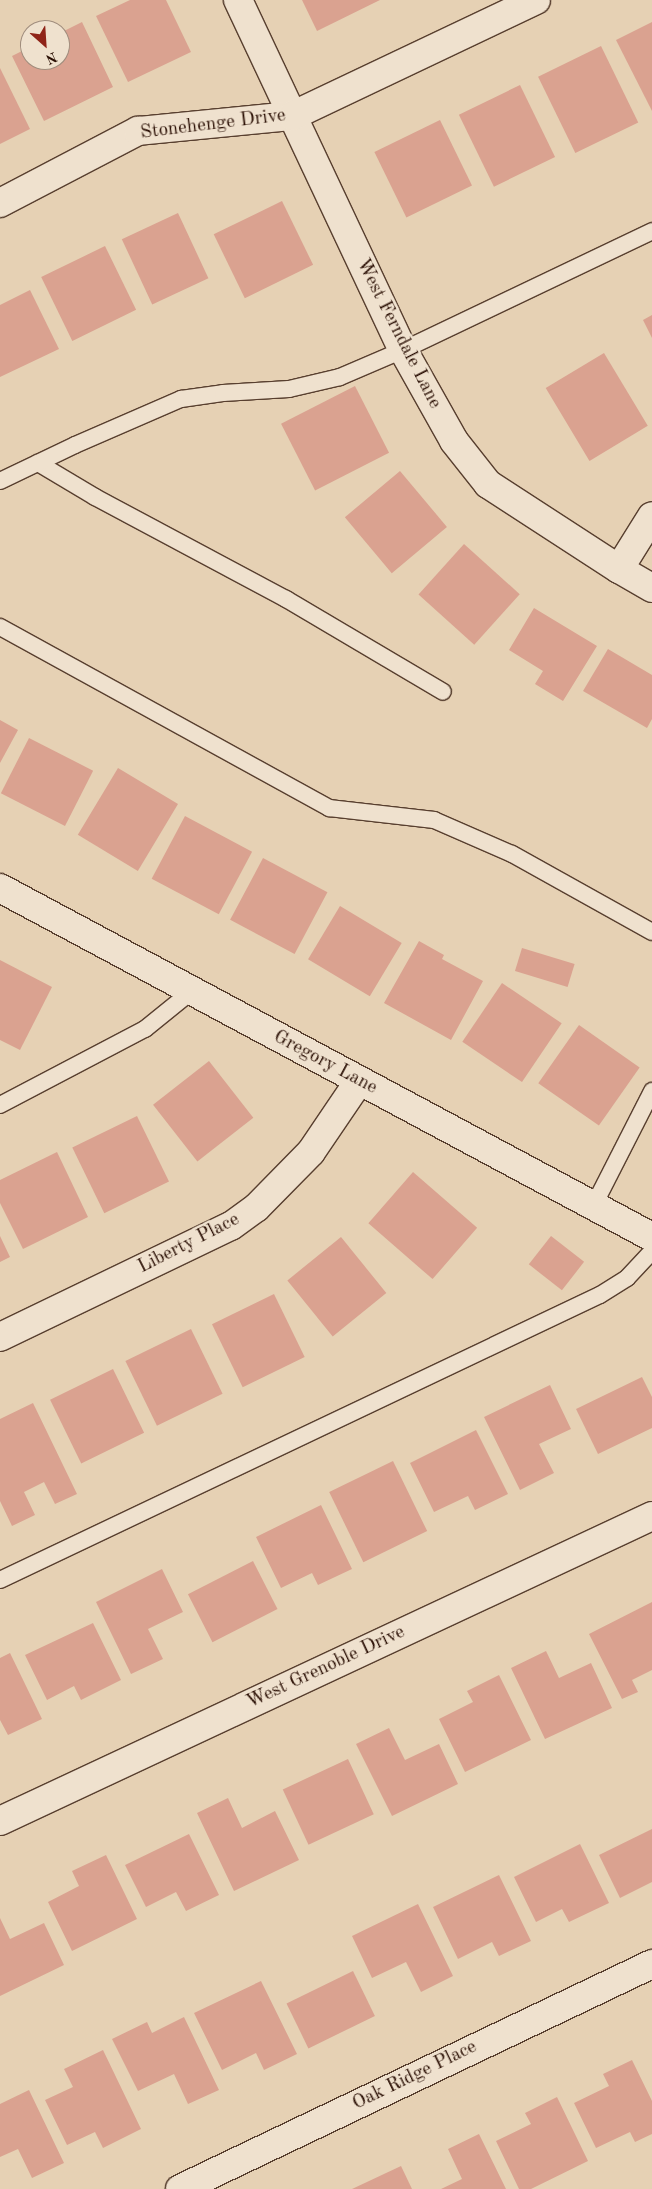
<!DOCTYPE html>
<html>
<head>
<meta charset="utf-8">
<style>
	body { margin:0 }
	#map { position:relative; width:652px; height:2189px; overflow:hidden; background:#e6d1b4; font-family:"Old Standard TT",serif }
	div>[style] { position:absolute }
	.building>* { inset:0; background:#daa290; transform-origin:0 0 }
	.roads { filter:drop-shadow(1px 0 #583f2f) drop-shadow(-1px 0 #583f2f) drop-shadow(0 1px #583f2f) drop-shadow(0 -1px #583f2f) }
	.lane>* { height:16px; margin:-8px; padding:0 8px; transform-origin:8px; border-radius:8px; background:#efe1ce }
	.street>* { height:28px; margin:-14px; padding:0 14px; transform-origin:14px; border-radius:14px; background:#efe1ce }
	span { translate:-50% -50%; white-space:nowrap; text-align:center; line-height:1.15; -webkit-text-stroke:4.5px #efe1ce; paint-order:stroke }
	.street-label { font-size:19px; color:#290e03 }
	.north { position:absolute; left:20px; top:20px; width:50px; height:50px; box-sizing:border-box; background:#efe1ce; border:1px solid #a08d7d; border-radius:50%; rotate:154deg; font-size:14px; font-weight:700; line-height:20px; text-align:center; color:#290e03 }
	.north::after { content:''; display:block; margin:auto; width:18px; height:22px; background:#8f2418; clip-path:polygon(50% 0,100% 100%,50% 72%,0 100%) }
</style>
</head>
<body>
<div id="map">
	<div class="building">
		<div style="clip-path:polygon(130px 0,166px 0,191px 52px,128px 82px,96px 16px)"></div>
		<div style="clip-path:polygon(302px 0,380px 0,317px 31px)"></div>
		<div style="clip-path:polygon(82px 22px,113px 87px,44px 121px,12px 56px,30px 47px,30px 60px,60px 60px,60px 33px)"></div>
		<div style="clip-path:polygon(652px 22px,652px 111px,616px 40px)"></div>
		<div style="left:601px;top:46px;width:85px;height:70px;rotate:64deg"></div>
		<div style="clip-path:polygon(0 68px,30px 129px,0 144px)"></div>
		<div style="left:520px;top:85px;width:80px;height:68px;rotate:64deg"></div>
		<div style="left:440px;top:120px;width:73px;height:73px;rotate:64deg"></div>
		<div style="left:282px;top:201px;width:71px;height:76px;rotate:64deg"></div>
		<div style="left:178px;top:213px;width:72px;height:62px;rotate:65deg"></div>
		<div style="left:105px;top:246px;width:71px;height:71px;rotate:64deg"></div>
		<div style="clip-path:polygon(30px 290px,59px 349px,0 377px,0 305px)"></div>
		<div style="clip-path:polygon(652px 315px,652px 338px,643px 320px)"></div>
		<div style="left:604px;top:353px;width:85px;height:68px;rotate:59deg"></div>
		<div style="left:355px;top:386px;width:75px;height:83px;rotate:63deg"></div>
		<div style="left:400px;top:471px;width:73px;height:72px;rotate:50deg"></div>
		<div style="left:464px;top:544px;width:75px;height:68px;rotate:42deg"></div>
		<div style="clip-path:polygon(534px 608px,597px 646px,563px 701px,535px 684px,543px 671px,509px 650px)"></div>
		<div style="clip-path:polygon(608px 649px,652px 675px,652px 719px,647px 728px,583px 691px)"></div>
		<div style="clip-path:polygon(0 720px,18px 730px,0 763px)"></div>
		<div style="left:29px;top:738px;width:72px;height:62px;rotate:27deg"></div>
		<div style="left:118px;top:768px;width:70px;height:78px;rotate:31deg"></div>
		<div style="left:185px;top:816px;width:76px;height:71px;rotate:28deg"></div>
		<div style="left:263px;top:858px;width:73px;height:70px;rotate:28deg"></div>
		<div style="left:340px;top:906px;width:72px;height:62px;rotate:31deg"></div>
		<div style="clip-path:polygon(419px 941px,444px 955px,442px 959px,483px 981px,451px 1040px,384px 1003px)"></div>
		<div style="left:522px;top:948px;width:55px;height:24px;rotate:17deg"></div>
		<div style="clip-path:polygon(0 960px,52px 987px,20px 1050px,0 1040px)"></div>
		<div style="left:502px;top:983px;width:72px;height:71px;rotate:34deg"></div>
		<div style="left:579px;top:1025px;width:74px;height:71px;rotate:35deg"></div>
		<div style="left:209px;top:1061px;width:72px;height:71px;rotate:52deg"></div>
		<div style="left:137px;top:1116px;width:73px;height:72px;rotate:64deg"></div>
		<div style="clip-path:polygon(57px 1152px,88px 1217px,23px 1249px,0 1203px,0 1180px)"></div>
		<div style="left:413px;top:1172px;width:85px;height:68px;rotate:41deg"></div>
		<div style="clip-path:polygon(0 1236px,10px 1257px,0 1262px)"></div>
		<div style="left:551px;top:1236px;width:42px;height:36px;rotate:38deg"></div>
		<div style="left:341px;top:1237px;width:72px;height:69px;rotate:51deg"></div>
		<div style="left:274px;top:1294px;width:70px;height:69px;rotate:64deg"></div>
		<div style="left:191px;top:1329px;width:72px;height:73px;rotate:64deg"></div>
		<div style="left:113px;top:1369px;width:71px;height:70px;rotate:64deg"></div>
		<div style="clip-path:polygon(642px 1377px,652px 1397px,652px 1428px,598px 1454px,576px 1409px)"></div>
		<div style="clip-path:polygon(550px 1385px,571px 1429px,539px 1444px,554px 1473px,520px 1490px,484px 1417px)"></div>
		<div style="clip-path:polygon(33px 1403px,77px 1494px,55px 1504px,44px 1482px,24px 1492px,35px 1515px,12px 1526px,0 1501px,0 1419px)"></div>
		<div style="clip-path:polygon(476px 1430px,508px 1494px,475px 1510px,468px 1496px,434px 1512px,410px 1463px)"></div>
		<div style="left:393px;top:1461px;width:78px;height:71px;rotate:64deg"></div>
		<div style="clip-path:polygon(321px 1505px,352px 1569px,318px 1585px,312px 1573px,281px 1588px,256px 1537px)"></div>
		<div style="left:253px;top:1561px;width:54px;height:73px;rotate:63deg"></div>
		<div style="clip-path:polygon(162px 1569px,183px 1612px,148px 1629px,163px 1659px,131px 1674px,96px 1602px)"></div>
		<div style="clip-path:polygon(652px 1602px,652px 1670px,632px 1680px,638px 1692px,622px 1699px,589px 1634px)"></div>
		<div style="clip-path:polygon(93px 1623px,121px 1680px,81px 1700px,74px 1686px,47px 1700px,25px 1655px)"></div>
		<div style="clip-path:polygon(546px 1651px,559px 1678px,591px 1663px,612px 1708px,545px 1739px,511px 1668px)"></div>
		<div style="clip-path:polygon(10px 1653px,42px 1719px,8px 1735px,0 1720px,0 1658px)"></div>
		<div style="clip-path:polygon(499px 1675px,531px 1740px,465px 1772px,439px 1719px,473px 1702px,467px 1691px)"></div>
		<div style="clip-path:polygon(389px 1728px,405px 1760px,439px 1744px,458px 1784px,392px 1816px,356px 1744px)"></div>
		<div style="left:348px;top:1759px;width:61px;height:72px;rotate:65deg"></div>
		<div style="clip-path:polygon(228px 1798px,242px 1828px,275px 1811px,299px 1860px,234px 1891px,197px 1813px)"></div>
		<div style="clip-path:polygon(652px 1829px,652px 1882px,620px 1898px,599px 1855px)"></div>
		<div style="clip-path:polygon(189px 1834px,219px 1895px,186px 1911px,176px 1892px,146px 1907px,125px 1865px)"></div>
		<div style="clip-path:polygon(580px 1844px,609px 1903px,569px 1922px,562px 1909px,536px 1922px,514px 1877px)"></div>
		<div style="clip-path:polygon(106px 1855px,137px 1919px,72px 1951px,48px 1902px,79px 1886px,72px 1871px)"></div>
		<div style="clip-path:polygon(499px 1875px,531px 1941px,499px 1956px,492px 1942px,458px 1959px,433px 1907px)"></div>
		<div style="clip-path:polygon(418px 1904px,453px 1976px,421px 1992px,406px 1962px,372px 1978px,352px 1936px)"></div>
		<div style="clip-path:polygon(0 1918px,10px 1939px,44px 1923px,64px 1965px,0 1996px)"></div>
		<div style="left:353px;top:1971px;width:50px;height:74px;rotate:64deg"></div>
		<div style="clip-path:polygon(261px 1981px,297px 2054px,264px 2070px,256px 2053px,222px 2070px,194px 2013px)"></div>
		<div style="clip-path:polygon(184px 2017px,219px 2090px,188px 2104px,174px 2074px,138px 2091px,112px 2039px,147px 2022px,152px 2033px)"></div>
		<div style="clip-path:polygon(103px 2050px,141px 2129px,103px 2148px,95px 2132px,67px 2145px,45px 2100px,73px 2087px,64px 2069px)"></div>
		<div style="clip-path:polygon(632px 2060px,652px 2101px,652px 2134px,635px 2142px,630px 2132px,596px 2148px,574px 2103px,609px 2086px,603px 2074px)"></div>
		<div style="clip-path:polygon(29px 2090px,64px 2163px,32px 2178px,18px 2149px,0 2157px,0 2104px)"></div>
		<div style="clip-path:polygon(557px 2097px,588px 2161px,531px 2189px,519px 2189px,496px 2141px,531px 2124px,525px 2113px)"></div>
		<div style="clip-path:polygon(479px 2134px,506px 2189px,441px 2189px,462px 2179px,448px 2149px)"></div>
		<div style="clip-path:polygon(401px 2166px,412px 2189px,352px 2189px)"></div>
	</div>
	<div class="roads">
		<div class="lane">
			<div style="left:38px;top:463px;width:66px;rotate:30.8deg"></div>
			<div style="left:95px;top:497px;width:217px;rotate:28.1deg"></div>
			<div style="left:286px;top:599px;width:182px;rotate:30.6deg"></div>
			<div style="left:0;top:481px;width:83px;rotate:-25.6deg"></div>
			<div style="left:75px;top:445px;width:116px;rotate:-23.5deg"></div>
			<div style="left:181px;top:399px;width:42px;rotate:-8.1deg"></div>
			<div style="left:223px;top:393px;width:66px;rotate:-3.5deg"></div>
			<div style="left:289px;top:389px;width:52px;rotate:-13.2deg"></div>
			<div style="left:340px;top:377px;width:69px;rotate:-23.2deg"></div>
			<div style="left:403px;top:350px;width:276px;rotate:-25.5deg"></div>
			<div style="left:0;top:627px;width:376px;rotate:28.8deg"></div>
			<div style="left:329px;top:808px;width:106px;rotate:6.5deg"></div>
			<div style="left:434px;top:820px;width:85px;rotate:23.6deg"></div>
			<div style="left:512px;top:854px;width:160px;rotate:29.1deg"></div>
			<div style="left:0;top:1105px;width:164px;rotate:-27.7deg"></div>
			<div style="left:145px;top:1029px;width:60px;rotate:-39deg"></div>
			<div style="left:594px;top:1205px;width:128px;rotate:-63deg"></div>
			<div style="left:0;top:1580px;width:664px;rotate:-25.41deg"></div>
			<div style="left:600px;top:1295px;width:32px;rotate:-32deg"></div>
			<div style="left:627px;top:1278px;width:37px;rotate:-47deg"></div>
		</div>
		<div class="street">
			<div style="left:238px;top:0;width:387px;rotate:64.8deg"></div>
			<div style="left:403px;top:350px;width:104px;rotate:60.7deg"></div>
			<div style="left:454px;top:441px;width:55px;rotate:51.7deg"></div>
			<div style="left:488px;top:484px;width:156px;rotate:33deg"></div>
			<div style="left:619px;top:569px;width:38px;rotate:30deg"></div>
			<div style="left:0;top:203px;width:156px;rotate:-27.6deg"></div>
			<div style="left:138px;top:131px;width:155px;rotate:-5.6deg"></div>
			<div style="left:292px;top:116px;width:270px;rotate:-25.4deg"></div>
			<div style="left:619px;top:569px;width:62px;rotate:-58.1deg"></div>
			<div style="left:0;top:888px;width:740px;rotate:28.16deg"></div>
			<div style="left:0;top:1337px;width:256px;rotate:-25.7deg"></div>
			<div style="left:231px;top:1226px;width:31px;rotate:-36deg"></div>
			<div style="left:256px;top:1208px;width:78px;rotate:-45.5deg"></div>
			<div style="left:311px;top:1152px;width:86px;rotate:-55.9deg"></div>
			<div style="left:0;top:1821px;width:720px;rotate:-25.07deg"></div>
			<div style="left:180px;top:2189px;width:523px;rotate:-25.49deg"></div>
		</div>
	</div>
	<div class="street-label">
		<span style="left:213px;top:125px;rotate:-7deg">Stonehenge Drive</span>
		<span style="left:398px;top:334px;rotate:63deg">West Ferndale Lane</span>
		<span style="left:325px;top:1063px;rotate:28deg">Gregory Lane</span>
		<span style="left:189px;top:1244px;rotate:-27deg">Liberty Place</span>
		<span style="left:326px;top:1668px;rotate:-25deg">West Grenoble Drive</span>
		<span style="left:415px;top:2076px;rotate:-26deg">Oak Ridge Place</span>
	</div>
	<div class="north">N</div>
</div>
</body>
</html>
